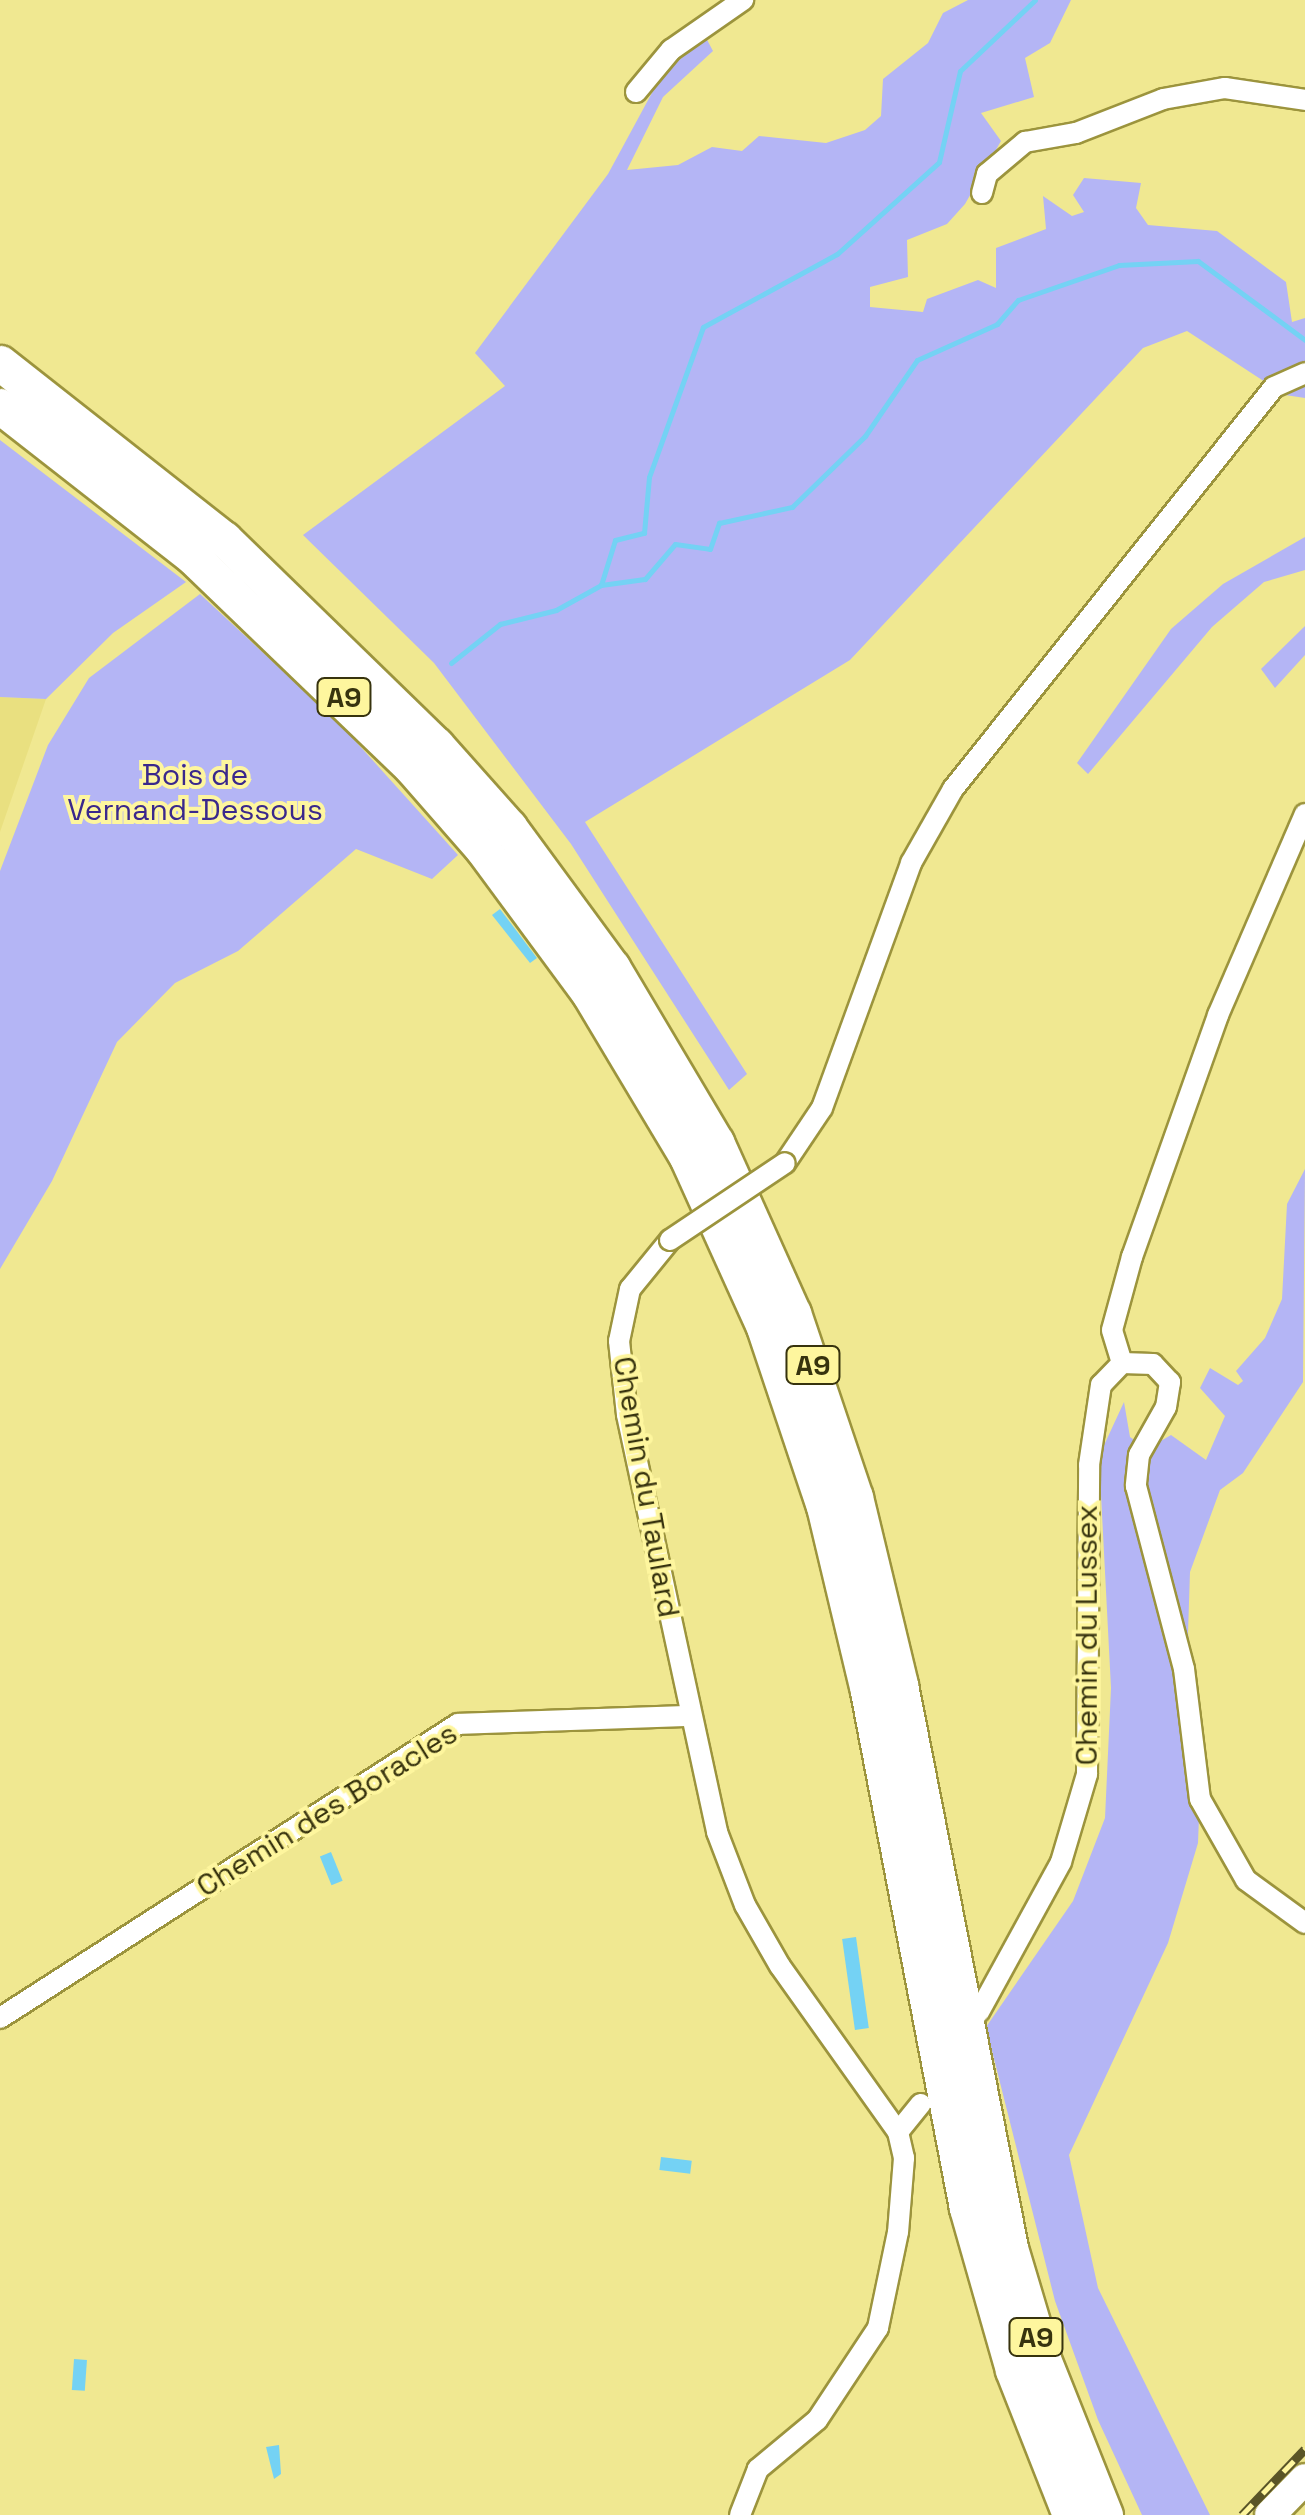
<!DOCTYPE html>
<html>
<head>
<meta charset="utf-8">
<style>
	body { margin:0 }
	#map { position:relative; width:1305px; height:2515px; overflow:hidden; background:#f0e891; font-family:"Space Grotesk",sans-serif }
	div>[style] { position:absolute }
	.built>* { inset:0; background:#e9e080 }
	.green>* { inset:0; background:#b4b5f5 }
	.water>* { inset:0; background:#74d2f4; transform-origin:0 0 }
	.stream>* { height:5px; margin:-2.5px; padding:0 2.5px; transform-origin:2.5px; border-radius:2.5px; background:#74d2f4 }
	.roads { filter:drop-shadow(2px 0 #9c943d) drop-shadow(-2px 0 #9c943d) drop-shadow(0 2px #9c943d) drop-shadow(0 -2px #9c943d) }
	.minor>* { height:20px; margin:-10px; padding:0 10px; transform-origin:10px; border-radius:10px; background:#fff }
	.primary>* { height:30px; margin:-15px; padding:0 15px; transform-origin:15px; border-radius:15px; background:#fff }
	.motorway>* { height:35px; margin:-17.5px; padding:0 17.5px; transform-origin:17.5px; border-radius:17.5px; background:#fff }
	.rail>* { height:9px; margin-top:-4.5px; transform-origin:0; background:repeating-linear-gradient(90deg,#fef69e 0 15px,#5a5527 0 30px); box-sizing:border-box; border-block:2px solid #5a5527 }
	.bridges { filter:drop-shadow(2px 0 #9c943d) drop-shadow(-2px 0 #9c943d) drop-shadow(0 2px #9c943d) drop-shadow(0 -2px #9c943d) }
	.minor-bridge>* { height:20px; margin:-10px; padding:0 10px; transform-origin:10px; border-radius:10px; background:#fff }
	span { translate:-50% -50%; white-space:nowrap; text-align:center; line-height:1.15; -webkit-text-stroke:8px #fef69e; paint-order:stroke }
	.shield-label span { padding:2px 8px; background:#fef69e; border:2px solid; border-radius:8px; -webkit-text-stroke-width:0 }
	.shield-label { font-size:28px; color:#37330e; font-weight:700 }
	.park-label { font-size:30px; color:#3a288c }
	.street-label { font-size:30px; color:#37330e }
</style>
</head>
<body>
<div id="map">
	<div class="built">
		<div style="clip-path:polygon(0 697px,46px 699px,0 832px)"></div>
	</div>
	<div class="green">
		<div style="clip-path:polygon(968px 0,1071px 0,1050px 43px,1025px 58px,1034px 97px,981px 113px,1001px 141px,965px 204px,947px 224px,907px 240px,908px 277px,870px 287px,870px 307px,923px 312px,927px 299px,978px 280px,996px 288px,996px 248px,1046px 229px,1043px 196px,1072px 216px,1084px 212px,1073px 195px,1084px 178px,1141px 183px,1136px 208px,1148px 225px,1217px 231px,1286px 282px,1292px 322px,1305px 318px,1305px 398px,1285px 395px,1187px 331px,1143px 348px,850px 660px,585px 822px,747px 1074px,729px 1090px,571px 844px,434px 663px,303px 535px,505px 386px,475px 353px,608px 174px,660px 78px,705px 36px,713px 51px,663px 97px,627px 170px,678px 165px,712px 147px,742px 151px,759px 136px,826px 143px,865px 130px,881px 116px,883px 79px,928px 43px,943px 13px)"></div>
		<div style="clip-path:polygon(0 440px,186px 582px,113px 633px,46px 699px,0 697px)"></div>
		<div style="clip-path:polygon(1305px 537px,1305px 570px,1264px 582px,1212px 627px,1088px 774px,1077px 763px,1171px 629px,1223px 584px)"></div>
		<div style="clip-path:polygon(200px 594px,340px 724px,458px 855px,432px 879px,356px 849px,238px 951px,175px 983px,117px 1042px,52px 1181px,0 1269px,0 871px,48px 745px,89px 678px)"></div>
		<div style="clip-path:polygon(1305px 626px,1305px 655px,1275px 688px,1261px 669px)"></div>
		<div style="clip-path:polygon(1305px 1169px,1303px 1382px,1243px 1473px,1220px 1490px,1190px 1572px,1188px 1633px,1201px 1765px,1198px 1843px,1168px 1943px,1069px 2155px,1098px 2288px,1210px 2515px,1142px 2515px,1098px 2420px,1055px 2301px,986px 2027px,1073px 1901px,1105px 1818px,1111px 1688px,1099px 1456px,1124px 1402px,1130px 1437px,1147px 1449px,1171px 1435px,1206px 1460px,1225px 1416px,1200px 1388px,1210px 1368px,1238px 1385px,1243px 1381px,1236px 1371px,1265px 1338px,1282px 1299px,1287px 1204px)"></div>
	</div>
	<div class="water">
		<div style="clip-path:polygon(500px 909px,537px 958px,530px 963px,492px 915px)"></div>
		<div style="left:331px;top:1852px;width:31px;height:12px;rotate:68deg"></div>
		<div style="left:856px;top:1937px;width:92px;height:14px;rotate:82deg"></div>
		<div style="left:661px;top:2157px;width:31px;height:13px;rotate:7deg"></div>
		<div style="left:74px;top:2359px;width:13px;height:31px;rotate:4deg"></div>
		<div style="clip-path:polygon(279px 2445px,281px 2474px,274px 2479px,266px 2447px)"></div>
	</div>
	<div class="stream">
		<div style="left:601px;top:585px;width:47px;rotate:-72.7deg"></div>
		<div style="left:615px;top:540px;width:30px;rotate:-14deg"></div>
		<div style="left:644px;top:533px;width:56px;rotate:-84.9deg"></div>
		<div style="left:649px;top:477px;width:159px;rotate:-70.2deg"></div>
		<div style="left:703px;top:327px;width:153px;rotate:-28.6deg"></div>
		<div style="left:837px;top:254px;width:137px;rotate:-42deg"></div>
		<div style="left:939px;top:162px;width:93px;rotate:-77deg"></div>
		<div style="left:960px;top:71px;width:103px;rotate:-43.4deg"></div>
		<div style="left:451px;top:663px;width:63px;rotate:-38.5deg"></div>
		<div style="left:500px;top:624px;width:58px;rotate:-14deg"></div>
		<div style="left:556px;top:610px;width:51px;rotate:-29.1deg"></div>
		<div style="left:601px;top:585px;width:44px;rotate:-7.8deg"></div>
		<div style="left:645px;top:579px;width:46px;rotate:-49.4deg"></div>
		<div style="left:675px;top:544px;width:35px;rotate:8deg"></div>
		<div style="left:710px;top:549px;width:28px;rotate:-71deg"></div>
		<div style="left:719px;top:523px;width:75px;rotate:-12.4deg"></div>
		<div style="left:792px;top:507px;width:102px;rotate:-44.2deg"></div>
		<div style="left:865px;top:436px;width:92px;rotate:-55.6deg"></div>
		<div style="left:917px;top:360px;width:88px;rotate:-24.2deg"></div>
		<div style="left:997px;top:324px;width:32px;rotate:-49deg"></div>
		<div style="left:1018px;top:300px;width:107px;rotate:-19.1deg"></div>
		<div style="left:1119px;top:265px;width:79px;rotate:-2.9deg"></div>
		<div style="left:1198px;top:261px;width:133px;rotate:36.4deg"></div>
	</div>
	<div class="roads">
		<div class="minor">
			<div style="left:636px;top:92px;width:55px;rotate:-50.2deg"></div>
			<div style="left:671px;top:50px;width:88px;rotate:-34.8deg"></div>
			<div style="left:982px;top:193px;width:20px;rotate:-75deg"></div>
			<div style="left:987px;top:174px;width:50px;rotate:-40.1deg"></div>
			<div style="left:1025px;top:142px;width:52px;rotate:-10deg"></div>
			<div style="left:1076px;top:133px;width:93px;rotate:-21.3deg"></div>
			<div style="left:1163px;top:99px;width:63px;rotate:-10.1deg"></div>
			<div style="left:1225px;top:88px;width:81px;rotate:8.5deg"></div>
			<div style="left:785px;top:1163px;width:66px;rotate:-56.1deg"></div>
			<div style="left:822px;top:1108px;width:261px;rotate:-70deg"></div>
			<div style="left:911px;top:863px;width:85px;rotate:-60.4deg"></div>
			<div style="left:953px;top:789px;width:514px;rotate:-51.39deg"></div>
			<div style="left:1274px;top:387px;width:34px;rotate:-24deg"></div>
			<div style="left:670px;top:1240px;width:63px;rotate:129.2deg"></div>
			<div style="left:630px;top:1289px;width:53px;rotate:101.9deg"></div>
			<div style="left:619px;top:1341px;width:74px;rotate:83.8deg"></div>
			<div style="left:627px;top:1415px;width:427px;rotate:77.8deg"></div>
			<div style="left:717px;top:1832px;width:78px;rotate:69deg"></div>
			<div style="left:745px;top:1905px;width:70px;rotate:60.2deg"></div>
			<div style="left:780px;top:1966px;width:204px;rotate:54.6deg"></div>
			<div style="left:898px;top:2132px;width:27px;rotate:77deg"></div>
			<div style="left:904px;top:2158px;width:74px;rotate:94.6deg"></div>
			<div style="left:898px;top:2232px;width:98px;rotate:101.8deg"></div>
			<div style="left:878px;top:2328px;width:110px;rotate:123.5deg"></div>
			<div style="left:817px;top:2420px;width:77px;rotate:140.3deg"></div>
			<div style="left:758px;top:2469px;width:49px;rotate:111.4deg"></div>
			<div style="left:1122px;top:1363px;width:34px;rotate:-107deg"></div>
			<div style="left:1112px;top:1330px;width:76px;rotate:-74.7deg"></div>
			<div style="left:1132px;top:1257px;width:257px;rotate:-70.4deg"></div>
			<div style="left:1218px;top:1015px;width:219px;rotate:-66.6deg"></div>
			<div style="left:979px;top:2012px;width:171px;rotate:-61.3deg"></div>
			<div style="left:1061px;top:1862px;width:92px;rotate:-73.5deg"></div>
			<div style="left:1087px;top:1774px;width:309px;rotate:-89.6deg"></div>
			<div style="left:1089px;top:1465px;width:81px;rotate:-81.5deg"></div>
			<div style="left:1101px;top:1385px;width:30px;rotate:-46deg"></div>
			<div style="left:1122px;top:1363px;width:31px;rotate:2deg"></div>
			<div style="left:1153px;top:1364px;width:25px;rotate:47deg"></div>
			<div style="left:1170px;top:1382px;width:25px;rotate:99deg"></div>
			<div style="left:1166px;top:1407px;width:55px;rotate:119.4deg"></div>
			<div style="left:1139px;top:1455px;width:31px;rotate:96deg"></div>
			<div style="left:1136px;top:1486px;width:189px;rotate:75.3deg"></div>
			<div style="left:1184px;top:1669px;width:131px;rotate:83deg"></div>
			<div style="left:1200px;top:1799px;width:93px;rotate:60.4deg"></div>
			<div style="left:1246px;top:1880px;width:73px;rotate:36.1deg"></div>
			<div style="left:0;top:2018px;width:544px;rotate:-32.7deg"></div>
			<div style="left:458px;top:1724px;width:232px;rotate:-2deg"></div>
			<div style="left:898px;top:2132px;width:36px;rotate:-51deg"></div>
		</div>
		<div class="primary">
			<div style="left:1270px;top:2515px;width:50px;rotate:-45.8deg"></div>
		</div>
		<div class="motorway">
			<div style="left:0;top:363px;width:285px;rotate:38.2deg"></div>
			<div style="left:224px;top:539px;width:296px;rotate:44.2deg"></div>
			<div style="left:436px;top:745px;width:110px;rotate:48.3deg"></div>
			<div style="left:509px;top:827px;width:174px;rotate:53.7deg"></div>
			<div style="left:612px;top:967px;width:204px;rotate:59.3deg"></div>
			<div style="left:716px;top:1142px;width:188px;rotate:65.8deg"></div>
			<div style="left:793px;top:1313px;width:194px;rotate:71.4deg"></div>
			<div style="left:855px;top:1497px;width:193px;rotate:76.5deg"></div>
			<div style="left:900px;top:1685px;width:574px;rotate:78.94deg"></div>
			<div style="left:1010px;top:2248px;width:116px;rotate:73.4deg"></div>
			<div style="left:1043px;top:2359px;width:168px;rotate:68.3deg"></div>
			<div style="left:0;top:406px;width:245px;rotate:38deg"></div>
			<div style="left:193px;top:557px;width:304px;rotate:43.9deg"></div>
			<div style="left:412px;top:768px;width:106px;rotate:48.8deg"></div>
			<div style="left:482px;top:848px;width:180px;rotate:53.6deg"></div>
			<div style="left:589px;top:993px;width:191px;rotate:59.1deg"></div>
			<div style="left:687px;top:1157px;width:187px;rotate:65.6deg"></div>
			<div style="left:764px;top:1327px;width:189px;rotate:71.5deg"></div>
			<div style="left:824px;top:1506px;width:190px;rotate:76.6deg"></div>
			<div style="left:868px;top:1691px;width:526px;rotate:79.16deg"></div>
			<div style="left:967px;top:2208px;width:168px;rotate:74.1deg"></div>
			<div style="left:1013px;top:2370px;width:156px;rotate:68.5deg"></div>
		</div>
	</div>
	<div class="rail">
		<div style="left:1242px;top:2515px;width:91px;rotate:-46.3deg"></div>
	</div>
	<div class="bridges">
		<div class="minor-bridge">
			<div style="left:670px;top:1240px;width:138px;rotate:-33.8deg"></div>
		</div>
	</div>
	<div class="shield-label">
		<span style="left:344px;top:697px">A9</span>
		<span style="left:813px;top:1365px">A9</span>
		<span style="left:1036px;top:2337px">A9</span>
	</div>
	<div class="park-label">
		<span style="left:195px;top:792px">Bois de<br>Vernand-Dessous</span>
	</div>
	<div class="street-label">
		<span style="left:646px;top:1487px;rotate:80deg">Chemin du Taulard</span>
		<span style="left:1087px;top:1635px;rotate:-90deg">Chemin du Lussex</span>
		<span style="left:327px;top:1810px;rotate:-32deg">Chemin des Boracles</span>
	</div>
</div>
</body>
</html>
